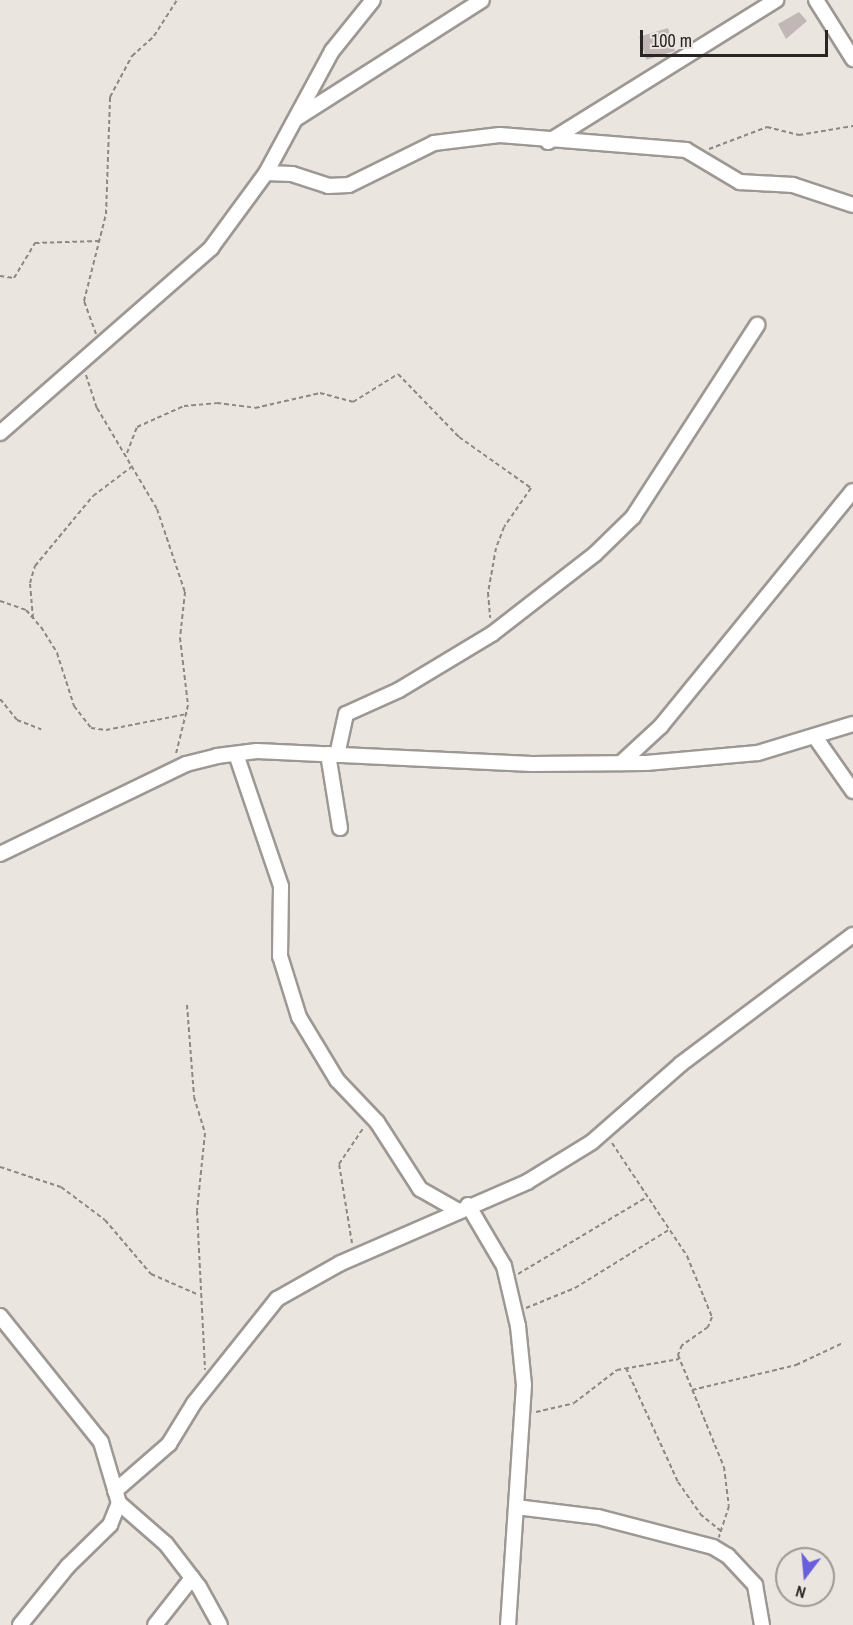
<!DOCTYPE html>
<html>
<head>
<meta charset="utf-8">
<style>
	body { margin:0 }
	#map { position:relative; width:853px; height:1625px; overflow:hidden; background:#ebe5e0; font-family:"Archivo Narrow",sans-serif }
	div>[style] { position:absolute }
	.building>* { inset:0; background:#c0b7b6; transform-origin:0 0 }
	.path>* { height:2px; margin-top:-1px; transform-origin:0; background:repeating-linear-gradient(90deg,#8b8784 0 4.5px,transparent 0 7.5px) }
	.roads { filter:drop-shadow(2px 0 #9e9894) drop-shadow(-2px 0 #9e9894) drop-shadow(0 2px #9e9894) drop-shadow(0 -2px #9e9894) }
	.street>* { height:14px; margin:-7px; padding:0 7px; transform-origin:7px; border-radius:7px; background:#fff }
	span { translate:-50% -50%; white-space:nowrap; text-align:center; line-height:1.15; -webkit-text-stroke:4.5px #ebe5e0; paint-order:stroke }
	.north { position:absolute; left:775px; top:1547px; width:60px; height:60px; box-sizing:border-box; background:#ebe5e0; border:2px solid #9d9895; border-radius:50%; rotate:196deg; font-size:16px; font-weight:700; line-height:24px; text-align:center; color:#282524 }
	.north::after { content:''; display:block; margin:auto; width:21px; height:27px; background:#6860da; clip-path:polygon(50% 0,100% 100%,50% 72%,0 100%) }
	.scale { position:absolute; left:640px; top:30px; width:188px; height:27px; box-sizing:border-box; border:3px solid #282524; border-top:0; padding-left:8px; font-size:18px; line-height:21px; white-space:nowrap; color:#282524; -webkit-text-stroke:4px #ebe5e0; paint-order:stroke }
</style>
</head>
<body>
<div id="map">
	<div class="building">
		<div style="clip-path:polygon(799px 12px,807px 21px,786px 39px,778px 24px)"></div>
		<div style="left:668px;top:28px;width:24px;height:30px;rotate:73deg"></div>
	</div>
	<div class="path">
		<div style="left:709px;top:149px;width:62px;rotate:-20.8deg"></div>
		<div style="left:767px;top:127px;width:33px;rotate:14deg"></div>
		<div style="left:799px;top:135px;width:55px;rotate:-9.5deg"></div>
		<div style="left:0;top:276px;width:14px;rotate:8deg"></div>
		<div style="left:14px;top:278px;width:41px;rotate:-59deg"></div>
		<div style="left:35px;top:243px;width:64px;rotate:-1.8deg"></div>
		<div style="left:96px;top:334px;width:35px;rotate:-110deg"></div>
		<div style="left:84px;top:301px;width:90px;rotate:-75.8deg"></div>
		<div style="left:106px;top:214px;width:117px;rotate:-88deg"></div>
		<div style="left:110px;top:97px;width:47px;rotate:-61.8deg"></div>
		<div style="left:132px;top:56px;width:30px;rotate:-42deg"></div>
		<div style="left:154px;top:36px;width:43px;rotate:-57.4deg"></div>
		<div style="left:86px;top:375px;width:35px;rotate:72deg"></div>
		<div style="left:97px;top:408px;width:117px;rotate:59.3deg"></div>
		<div style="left:157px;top:509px;width:88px;rotate:71.4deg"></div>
		<div style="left:185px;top:592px;width:46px;rotate:96.2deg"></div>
		<div style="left:180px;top:638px;width:67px;rotate:83.2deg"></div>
		<div style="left:188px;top:705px;width:50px;rotate:103.8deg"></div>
		<div style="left:127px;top:453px;width:28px;rotate:-69deg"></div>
		<div style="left:137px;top:427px;width:51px;rotate:-24.1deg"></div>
		<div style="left:184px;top:406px;width:33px;rotate:-5deg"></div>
		<div style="left:217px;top:403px;width:38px;rotate:7deg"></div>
		<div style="left:255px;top:408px;width:67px;rotate:-13deg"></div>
		<div style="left:320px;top:393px;width:34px;rotate:15deg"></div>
		<div style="left:353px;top:402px;width:53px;rotate:-31.9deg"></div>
		<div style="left:398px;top:374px;width:88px;rotate:45.9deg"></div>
		<div style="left:459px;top:437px;width:88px;rotate:35.3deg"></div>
		<div style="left:531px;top:488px;width:47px;rotate:124.7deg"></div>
		<div style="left:504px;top:527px;width:22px;rotate:111deg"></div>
		<div style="left:496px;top:548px;width:46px;rotate:100.1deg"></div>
		<div style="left:488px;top:593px;width:25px;rotate:85deg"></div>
		<div style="left:0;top:601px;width:28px;rotate:19deg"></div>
		<div style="left:26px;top:610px;width:23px;rotate:49deg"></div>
		<div style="left:41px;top:627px;width:31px;rotate:58deg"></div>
		<div style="left:57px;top:653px;width:56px;rotate:72.2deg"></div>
		<div style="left:74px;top:706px;width:28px;rotate:52deg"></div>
		<div style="left:91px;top:728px;width:15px;rotate:8deg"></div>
		<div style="left:106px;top:730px;width:83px;rotate:-11.2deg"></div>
		<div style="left:33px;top:618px;width:35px;rotate:-95deg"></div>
		<div style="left:30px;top:583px;width:18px;rotate:-74deg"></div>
		<div style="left:35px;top:566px;width:91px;rotate:-50.4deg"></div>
		<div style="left:93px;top:496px;width:51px;rotate:-37.1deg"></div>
		<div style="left:0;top:699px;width:27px;rotate:51deg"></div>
		<div style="left:17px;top:720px;width:26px;rotate:21deg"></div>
		<div style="left:187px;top:1005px;width:92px;rotate:85.6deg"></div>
		<div style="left:194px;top:1097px;width:38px;rotate:73deg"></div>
		<div style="left:205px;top:1133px;width:78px;rotate:95.9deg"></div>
		<div style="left:197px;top:1211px;width:159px;rotate:87.1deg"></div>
		<div style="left:612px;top:1143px;width:136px;rotate:56.4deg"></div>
		<div style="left:687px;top:1256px;width:66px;rotate:67.7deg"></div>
		<div style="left:712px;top:1317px;width:11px;rotate:112deg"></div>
		<div style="left:708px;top:1327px;width:32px;rotate:145deg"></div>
		<div style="left:682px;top:1345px;width:11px;rotate:112deg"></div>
		<div style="left:678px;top:1355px;width:121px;rotate:67.7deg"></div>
		<div style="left:724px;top:1467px;width:39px;rotate:83deg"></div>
		<div style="left:729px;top:1506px;width:33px;rotate:108deg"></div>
		<div style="left:0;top:1167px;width:64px;rotate:18.2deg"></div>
		<div style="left:61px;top:1187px;width:55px;rotate:36.9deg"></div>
		<div style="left:105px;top:1220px;width:71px;rotate:49.6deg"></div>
		<div style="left:151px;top:1274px;width:52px;rotate:23.6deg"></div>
		<div style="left:352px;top:1243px;width:80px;rotate:-99.3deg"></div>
		<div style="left:339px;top:1164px;width:45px;rotate:-56deg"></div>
		<div style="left:518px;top:1274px;width:150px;rotate:-30.8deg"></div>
		<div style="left:526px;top:1308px;width:53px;rotate:-22.2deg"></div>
		<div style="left:575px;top:1288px;width:112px;rotate:-31.8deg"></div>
		<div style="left:626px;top:1368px;width:125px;rotate:65.5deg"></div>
		<div style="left:678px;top:1482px;width:39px;rotate:55deg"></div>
		<div style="left:700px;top:1514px;width:28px;rotate:39deg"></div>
		<div style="left:692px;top:1390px;width:107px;rotate:-13.5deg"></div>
		<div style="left:796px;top:1365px;width:52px;rotate:-25.1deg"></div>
		<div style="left:536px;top:1412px;width:39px;rotate:-13deg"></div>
		<div style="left:574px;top:1403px;width:54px;rotate:-37.5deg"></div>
		<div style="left:617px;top:1370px;width:63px;rotate:-10.1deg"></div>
	</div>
	<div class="roads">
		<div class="street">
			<div style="left:816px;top:0;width:70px;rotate:57.9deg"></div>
			<div style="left:297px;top:118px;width:219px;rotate:-32.5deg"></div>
			<div style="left:548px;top:142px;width:269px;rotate:-31.9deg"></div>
			<div style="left:266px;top:173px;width:26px;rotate:2deg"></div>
			<div style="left:292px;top:174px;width:38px;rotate:18deg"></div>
			<div style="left:328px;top:186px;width:21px;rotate:-3deg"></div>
			<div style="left:349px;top:185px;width:95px;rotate:-26.3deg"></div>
			<div style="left:434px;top:143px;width:66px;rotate:-6.9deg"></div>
			<div style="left:500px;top:135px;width:187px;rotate:4.6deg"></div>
			<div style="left:686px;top:150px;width:63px;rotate:30.7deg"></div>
			<div style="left:740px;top:182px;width:53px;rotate:3.2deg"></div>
			<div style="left:793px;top:185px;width:63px;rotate:18.4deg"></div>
			<div style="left:0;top:433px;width:281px;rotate:-41.2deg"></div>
			<div style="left:211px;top:248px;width:93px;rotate:-53.7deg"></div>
			<div style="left:266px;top:173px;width:139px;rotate:-61.6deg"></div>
			<div style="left:332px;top:51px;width:65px;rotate:-51.2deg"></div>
			<div style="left:815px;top:737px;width:66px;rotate:54.9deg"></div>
			<div style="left:236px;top:754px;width:139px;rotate:71.2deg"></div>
			<div style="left:281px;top:886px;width:70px;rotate:90.8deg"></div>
			<div style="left:280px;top:956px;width:64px;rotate:72.7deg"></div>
			<div style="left:299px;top:1017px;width:74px;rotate:58.9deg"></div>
			<div style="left:337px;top:1080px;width:58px;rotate:46.4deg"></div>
			<div style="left:377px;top:1122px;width:80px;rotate:57.3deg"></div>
			<div style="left:420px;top:1189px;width:43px;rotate:29.6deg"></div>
			<div style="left:328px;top:754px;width:75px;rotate:80.8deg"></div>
			<div style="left:337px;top:755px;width:42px;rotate:-77.6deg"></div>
			<div style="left:346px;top:714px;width:58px;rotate:-24.4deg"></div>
			<div style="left:399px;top:690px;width:109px;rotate:-31.1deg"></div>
			<div style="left:492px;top:634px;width:130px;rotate:-37.8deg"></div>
			<div style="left:595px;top:554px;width:53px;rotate:-44.2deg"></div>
			<div style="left:633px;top:517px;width:229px;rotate:-57.1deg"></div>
			<div style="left:621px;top:763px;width:54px;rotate:-42.8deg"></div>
			<div style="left:661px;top:726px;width:303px;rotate:-50.8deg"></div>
			<div style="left:0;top:854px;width:207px;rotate:-25.8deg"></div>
			<div style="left:186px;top:764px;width:32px;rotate:-14deg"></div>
			<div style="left:217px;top:756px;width:40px;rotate:-7.1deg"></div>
			<div style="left:257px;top:751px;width:275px;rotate:2.7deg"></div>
			<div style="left:532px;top:764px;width:114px;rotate:-0.5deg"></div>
			<div style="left:646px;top:763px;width:112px;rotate:-5.1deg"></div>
			<div style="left:758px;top:753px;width:99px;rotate:-17deg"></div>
			<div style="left:468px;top:1205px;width:71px;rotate:59.5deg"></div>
			<div style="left:504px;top:1266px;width:62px;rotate:76.9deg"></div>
			<div style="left:518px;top:1326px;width:59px;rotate:84.2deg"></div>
			<div style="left:524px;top:1385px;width:241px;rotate:93.8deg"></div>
			<div style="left:0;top:1316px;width:161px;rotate:51.3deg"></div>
			<div style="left:101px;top:1442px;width:64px;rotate:73.6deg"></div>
			<div style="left:119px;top:1503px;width:62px;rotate:41.1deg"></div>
			<div style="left:166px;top:1544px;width:54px;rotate:52.5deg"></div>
			<div style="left:199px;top:1587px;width:43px;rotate:61.1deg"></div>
			<div style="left:115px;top:1491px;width:72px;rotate:-41deg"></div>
			<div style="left:169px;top:1444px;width:48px;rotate:-58.6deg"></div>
			<div style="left:194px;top:1403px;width:133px;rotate:-51.4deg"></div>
			<div style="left:277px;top:1299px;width:73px;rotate:-29.4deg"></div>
			<div style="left:341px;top:1263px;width:203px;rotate:-23.5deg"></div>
			<div style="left:527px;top:1182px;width:76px;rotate:-31.6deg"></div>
			<div style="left:592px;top:1142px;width:118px;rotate:-41.2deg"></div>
			<div style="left:681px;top:1064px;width:215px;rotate:-36.9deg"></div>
			<div style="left:516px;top:1507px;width:83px;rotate:7deg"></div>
			<div style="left:598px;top:1517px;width:119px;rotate:14.6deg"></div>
			<div style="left:713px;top:1547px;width:17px;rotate:31deg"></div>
			<div style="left:728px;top:1556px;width:40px;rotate:47deg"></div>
			<div style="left:755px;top:1585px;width:41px;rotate:80.1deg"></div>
			<div style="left:20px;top:1625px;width:76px;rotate:-50.9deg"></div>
			<div style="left:68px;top:1566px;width:59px;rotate:-44.3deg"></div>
			<div style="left:110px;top:1525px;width:24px;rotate:-68deg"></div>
			<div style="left:155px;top:1625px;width:60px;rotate:-51.8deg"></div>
		</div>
	</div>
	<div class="north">N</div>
	<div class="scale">100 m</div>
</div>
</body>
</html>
